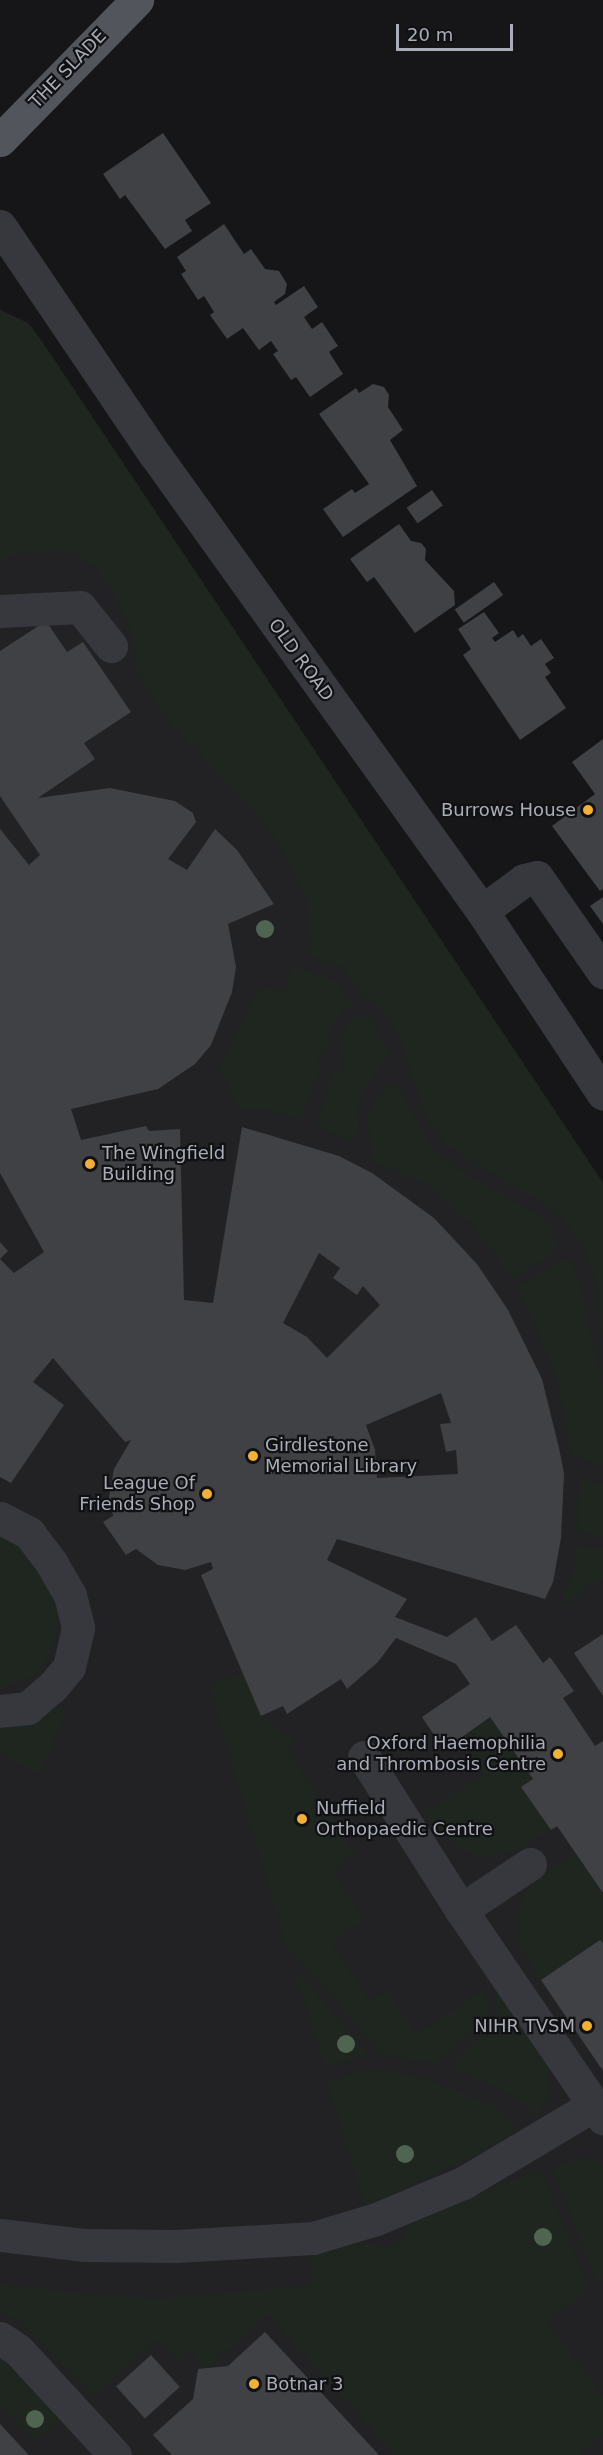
<!DOCTYPE html>
<html>
<head>
<meta charset="utf-8">
<style>
	body { margin:0 }
	#map { position:relative; width:603px; height:2455px; overflow:hidden; background:#161618; font-family:"DejaVu Sans",sans-serif }
	div>[style] { position:absolute }
	.built>* { inset:0; background:#222225 }
	.green>* { inset:0; background:#1e261f }
	.building>* { inset:0; background:#404145; transform-origin:0 0 }
	.minor>* { height:33px; margin:-16.5px; padding:0 16.5px; transform-origin:16.5px; border-radius:16.5px; background:#37383d }
	.major>* { height:33px; margin:-16.5px; padding:0 16.5px; transform-origin:16.5px; border-radius:16.5px; background:#53555c }
	.trees>* { width:18px; height:18px; margin:-9px; border-radius:50%; background:#506452 }
	.dots>* { width:16px; height:16px; translate:-50% -50%; box-sizing:border-box; border:3px solid #111113; border-radius:50% }
	span { translate:-50% -50%; white-space:nowrap; text-align:center; line-height:1.15; -webkit-text-stroke:4.5px #111113; paint-order:stroke }
	.street-label { font-size:18px; color:#a8adb8 }
	.poi-label { font-size:18px; color:#a8adb8 }
	.right { translate:-100% -50%; text-align:right }
	.left { translate:0 -50%; text-align:left }
	.scale { position:absolute; left:396px; top:24px; width:117px; height:27px; box-sizing:border-box; border:3px solid #a8adb8; border-top:0; padding-left:8px; font-size:18px; line-height:21px; white-space:nowrap; color:#a8adb8; -webkit-text-stroke:4px #111113; paint-order:stroke }
</style>
</head>
<body>
<div id="map">
	<div class="built">
		<div style="clip-path:polygon(0 310px,28px 323px,43px 343px,603px 1183px,603px 2455px,0 2455px)"></div>
	</div>
	<div class="green">
		<div style="clip-path:polygon(0 310px,28px 323px,43px 343px,603px 1183px,603px 1343px,598px 1290px,586px 1251px,559px 1213px,448px 1146px,428px 1122px,399px 1035px,382px 1008px,363px 995px,343px 967px,311px 955px,306px 895px,285px 852px,257px 813px,161px 713px,137px 669px,132px 634px,113px 593px,94px 565px,69px 550px,20px 553px,0 560px)"></div>
		<div style="clip-path:polygon(292px 967px,334px 981px,353px 1001px,335px 1020px,327px 1047px,317px 1059px,320px 1069px,301px 1120px,266px 1109px,239px 1110px,220px 1068px,261px 986px,284px 991px)"></div>
		<div style="clip-path:polygon(357px 1016px,371px 1018px,389px 1054px,359px 1100px,358px 1137px,349px 1140px,316px 1126px,332px 1074px,342px 1068px,343px 1059px,338px 1050px,347px 1023px)"></div>
		<div style="clip-path:polygon(398px 1084px,432px 1149px,457px 1169px,542px 1217px,552px 1227px,559px 1251px,512px 1278px,475px 1227px,430px 1186px,372px 1160px,368px 1115px,379px 1094px,390px 1085px)"></div>
		<div style="clip-path:polygon(564px 1259px,574px 1264px,603px 1383px,603px 1465px,571px 1453px,556px 1374px,518px 1288px)"></div>
		<div style="clip-path:polygon(579px 1478px,603px 1485px,603px 1536px,577px 1531px)"></div>
		<div style="clip-path:polygon(0 1532px,19px 1546px,45px 1581px,59px 1611px,55px 1641px,39px 1673px,0 1690px)"></div>
		<div style="clip-path:polygon(576px 1546px,603px 1549px,603px 1579px,562px 1606px,564px 1590px,572px 1585px)"></div>
		<div style="clip-path:polygon(243px 1673px,261px 1716px,277px 1731px,292px 1737px,289px 1753px,356px 1855px,332px 1872px,364px 1919px,332px 1944px,370px 2002px,387px 1991px,417px 2035px,481px 1991px,487px 2000px,491px 2010px,485px 2020px,438px 2064px,384px 2056px,313px 1974px,288px 1952px,209px 1684px)"></div>
		<div style="clip-path:polygon(58px 1706px,66px 1713px,40px 1774px,0 1753px,0 1729px,19px 1727px)"></div>
		<div style="clip-path:polygon(490px 1717px,533px 1779px,521px 1787px,551px 1830px,521px 1848px,502px 1855px,476px 1856px,456px 1847px,423px 1813px,484px 1774px,459px 1739px)"></div>
		<div style="clip-path:polygon(575px 1853px,603px 1893px,603px 1943px,600px 1940px,540px 1981px,519px 1945px,517px 1923px,522px 1901px,535px 1880px)"></div>
		<div style="clip-path:polygon(294px 1967px,369px 2055px,324px 2065px)"></div>
		<div style="clip-path:polygon(503px 1989px,549px 2061px,547px 2099px,536px 2117px,525px 2104px,506px 2092px,450px 2067px,487px 2032px,497px 2014px,496px 1994px)"></div>
		<div style="clip-path:polygon(382px 2069px,425px 2078px,498px 2108px,517px 2131px,476px 2156px,397px 2190px,388px 2206px,366px 2211px,328px 2083px,363px 2070px)"></div>
		<div style="clip-path:polygon(581px 2158px,595px 2160px,603px 2167px,603px 2278px,597px 2283px,552px 2167px)"></div>
		<div style="clip-path:polygon(541px 2169px,589px 2289px,547px 2322px,603px 2397px,603px 2433px,578px 2455px,396px 2455px,268px 2314px,205px 2370px,190px 2351px,179px 2361px,156px 2340px,93px 2396px,39px 2340px,10px 2316px,0 2313px,0 2284px,102px 2296px,171px 2298px,314px 2285px,310px 2250px,359px 2240px,387px 2249px,400px 2243px,412px 2221px)"></div>
		<div style="clip-path:polygon(0 2357px,61px 2419px,35px 2442px,0 2404px)"></div>
	</div>
	<div class="building">
		<div style="clip-path:polygon(163px 133px,211px 203px,185px 220px,192px 231px,165px 249px,125px 195px,120px 199px,103px 174px)"></div>
		<div style="clip-path:polygon(224px 224px,244px 254px,251px 249px,265px 269px,279px 271px,287px 284px,285px 294px,274px 302px,276px 305px,304px 286px,318px 307px,304px 317px,312px 329px,322px 322px,338px 346px,329px 352px,343px 374px,310px 397px,296px 377px,291px 380px,273px 354px,278px 351px,271px 341px,259px 350px,243px 328px,227px 339px,210px 315px,214px 312px,204px 296px,198px 300px,181px 274px,186px 271px,177px 257px)"></div>
		<div style="clip-path:polygon(373px 384px,384px 387px,389px 395px,388px 407px,403px 430px,390px 440px,417px 486px,343px 537px,323px 509px,352px 489px,355px 493px,369px 484px,319px 414px,356px 388px,359px 393px)"></div>
		<div style="left:432px;top:490px;width:19px;height:31px;rotate:55deg"></div>
		<div style="clip-path:polygon(399px 524px,411px 541px,421px 543px,426px 549px,425px 560px,454px 591px,455px 605px,415px 633px,374px 577px,367px 582px,350px 559px)"></div>
		<div style="left:494px;top:582px;width:16px;height:48px;rotate:55deg"></div>
		<div style="clip-path:polygon(484px 612px,499px 633px,492px 638px,495px 642px,513px 630px,518px 638px,523px 634px,531px 646px,541px 639px,554px 658px,545px 664px,551px 673px,545px 677px,566px 708px,520px 740px,463px 655px,471px 649px,458px 629px)"></div>
		<div style="clip-path:polygon(evenodd,46px 621px,67px 652px,83px 642px,131px 712px,84px 743px,95px 759px,38px 798px,110px 788px,175px 801px,193px 813px,196px 822px,168px 859px,187px 870px,215px 829px,237px 850px,274px 904px,228px 924px,236px 967px,232px 992px,211px 1045px,195px 1064px,158px 1089px,71px 1109px,81px 1140px,146px 1126px,149px 1131px,180px 1129px,184px 1300px,213px 1303px,242px 1127px,339px 1156px,372px 1173px,434px 1218px,477px 1264px,508px 1310px,542px 1379px,559px 1448px,564px 1474px,561px 1538px,553px 1582px,545px 1599px,337px 1539px,327px 1560px,407px 1599px,395px 1617px,447px 1637px,476px 1617px,492px 1641px,516px 1625px,543px 1663px,550px 1657px,574px 1691px,563px 1698px,595px 1746px,603px 1741px,603px 1893px,557px 1826px,551px 1830px,521px 1787px,533px 1779px,490px 1717px,444px 1750px,422px 1717px,470px 1684px,456px 1664px,396px 1638px,378px 1662px,347px 1689px,341px 1679px,287px 1714px,283px 1706px,261px 1716px,201px 1575px,213px 1569px,211px 1562px,185px 1570px,158px 1565px,136px 1549px,126px 1555px,103px 1522px,113px 1516px,109px 1497px,114px 1469px,131px 1440px,125px 1442px,53px 1358px,33px 1382px,64px 1405px,11px 1483px,0 1477px,0 1242px,8px 1251px,0 1259px,14px 1273px,44px 1252px,0 1173px,0 829px,29px 865px,40px 855px,0 796px,0 651px,46px 621px,319px 1253px,340px 1268px,333px 1278px,357px 1295px,363px 1286px,380px 1305px,327px 1358px,307px 1337px,283px 1323px,319px 1253px,46px 621px,441px 1393px,451px 1423px,440px 1424px,446px 1452px,456px 1450px,458px 1474px,377px 1478px,375px 1450px,366px 1425px,441px 1393px)"></div>
		<div style="clip-path:polygon(603px 739px,603px 889px,600px 891px,552px 826px,595px 794px,572px 762px)"></div>
		<div style="clip-path:polygon(603px 897px,603px 924px,590px 906px)"></div>
		<div style="clip-path:polygon(603px 1634px,603px 1696px,574px 1653px)"></div>
		<div style="clip-path:polygon(600px 1940px,603px 1943px,603px 2071px,541px 1980px)"></div>
		<div style="clip-path:polygon(265px 2332px,379px 2455px,172px 2455px,153px 2435px,193px 2399px,198px 2369px,228px 2366px)"></div>
		<div style="left:151px;top:2355px;width:43px;height:47px;rotate:48deg"></div>
		<div style="clip-path:polygon(0 2424px,29px 2455px,0 2455px)"></div>
	</div>
	<div class="minor">
		<div style="left:0;top:226px;width:278px;rotate:55.9deg"></div>
		<div style="left:156px;top:456px;width:560px;rotate:54.38deg"></div>
		<div style="left:482px;top:911px;width:219px;rotate:56.5deg"></div>
		<div style="left:0;top:611px;width:80px;rotate:-2.9deg"></div>
		<div style="left:80px;top:607px;width:50px;rotate:51.5deg"></div>
		<div style="left:482px;top:911px;width:52px;rotate:-36.4deg"></div>
		<div style="left:524px;top:880px;width:13px;rotate:-13deg"></div>
		<div style="left:537px;top:877px;width:116px;rotate:55.2deg"></div>
		<div style="left:0;top:1518px;width:33px;rotate:27deg"></div>
		<div style="left:29px;top:1533px;width:39px;rotate:53deg"></div>
		<div style="left:52px;top:1564px;width:36px;rotate:60deg"></div>
		<div style="left:70px;top:1595px;width:34px;rotate:76deg"></div>
		<div style="left:78px;top:1628px;width:40px;rotate:103deg"></div>
		<div style="left:69px;top:1667px;width:25px;rotate:130deg"></div>
		<div style="left:53px;top:1686px;width:33px;rotate:139deg"></div>
		<div style="left:28px;top:1708px;width:28px;rotate:174deg"></div>
		<div style="left:364px;top:1757px;width:181px;rotate:57.6deg"></div>
		<div style="left:461px;top:1910px;width:252px;rotate:55.7deg"></div>
		<div style="left:461px;top:1910px;width:83px;rotate:-33.7deg"></div>
		<div style="left:0;top:2235px;width:86px;rotate:6.7deg"></div>
		<div style="left:85px;top:2245px;width:90px;rotate:0.6deg"></div>
		<div style="left:175px;top:2246px;width:138px;rotate:-3.3deg"></div>
		<div style="left:313px;top:2238px;width:66px;rotate:-16.8deg"></div>
		<div style="left:376px;top:2219px;width:94px;rotate:-22.5deg"></div>
		<div style="left:463px;top:2183px;width:152px;rotate:-30.8deg"></div>
		<div style="left:0;top:2338px;width:22px;rotate:34deg"></div>
		<div style="left:18px;top:2350px;width:143px;rotate:47.3deg"></div>
	</div>
	<div class="major">
		<div style="left:0;top:140px;width:196px;rotate:-45.6deg"></div>
	</div>
	<div class="trees">
		<div style="left:265px;top:929px"></div>
		<div style="left:346px;top:2044px"></div>
		<div style="left:405px;top:2154px"></div>
		<div style="left:543px;top:2237px"></div>
		<div style="left:35px;top:2419px"></div>
	</div>
	<div class="dots">
		<div style="left:588px;top:810px;background:#f2b134"></div>
		<div style="left:90px;top:1164px;background:#f2b134"></div>
		<div style="left:253px;top:1456px;background:#f2b134"></div>
		<div style="left:207px;top:1494px;background:#f2b134"></div>
		<div style="left:558px;top:1754px;background:#f2b134"></div>
		<div style="left:302px;top:1819px;background:#f2b134"></div>
		<div style="left:587px;top:2026px;background:#f2b134"></div>
		<div style="left:254px;top:2384px;background:#f2b134"></div>
	</div>
	<div class="street-label">
		<span style="left:68px;top:69px;rotate:-46deg">THE SLADE</span>
		<span style="left:301px;top:660px;rotate:54deg">OLD ROAD</span>
	</div>
	<div class="poi-label">
		<span class="right" style="left:576px;top:810px">Burrows House</span>
		<span class="left" style="left:102px;top:1164px">The Wingfield<br>Building</span>
		<span class="left" style="left:265px;top:1456px">Girdlestone<br>Memorial Library</span>
		<span class="right" style="left:195px;top:1494px">League Of<br>Friends Shop</span>
		<span class="right" style="left:546px;top:1754px">Oxford Haemophilia<br>and Thrombosis Centre</span>
		<span class="left" style="left:316px;top:1819px">Nuffield<br>Orthopaedic Centre</span>
		<span class="right" style="left:575px;top:2026px">NIHR TVSM</span>
		<span class="left" style="left:266px;top:2384px">Botnar 3</span>
	</div>
	<div class="scale">20 m</div>
</div>
</body>
</html>
